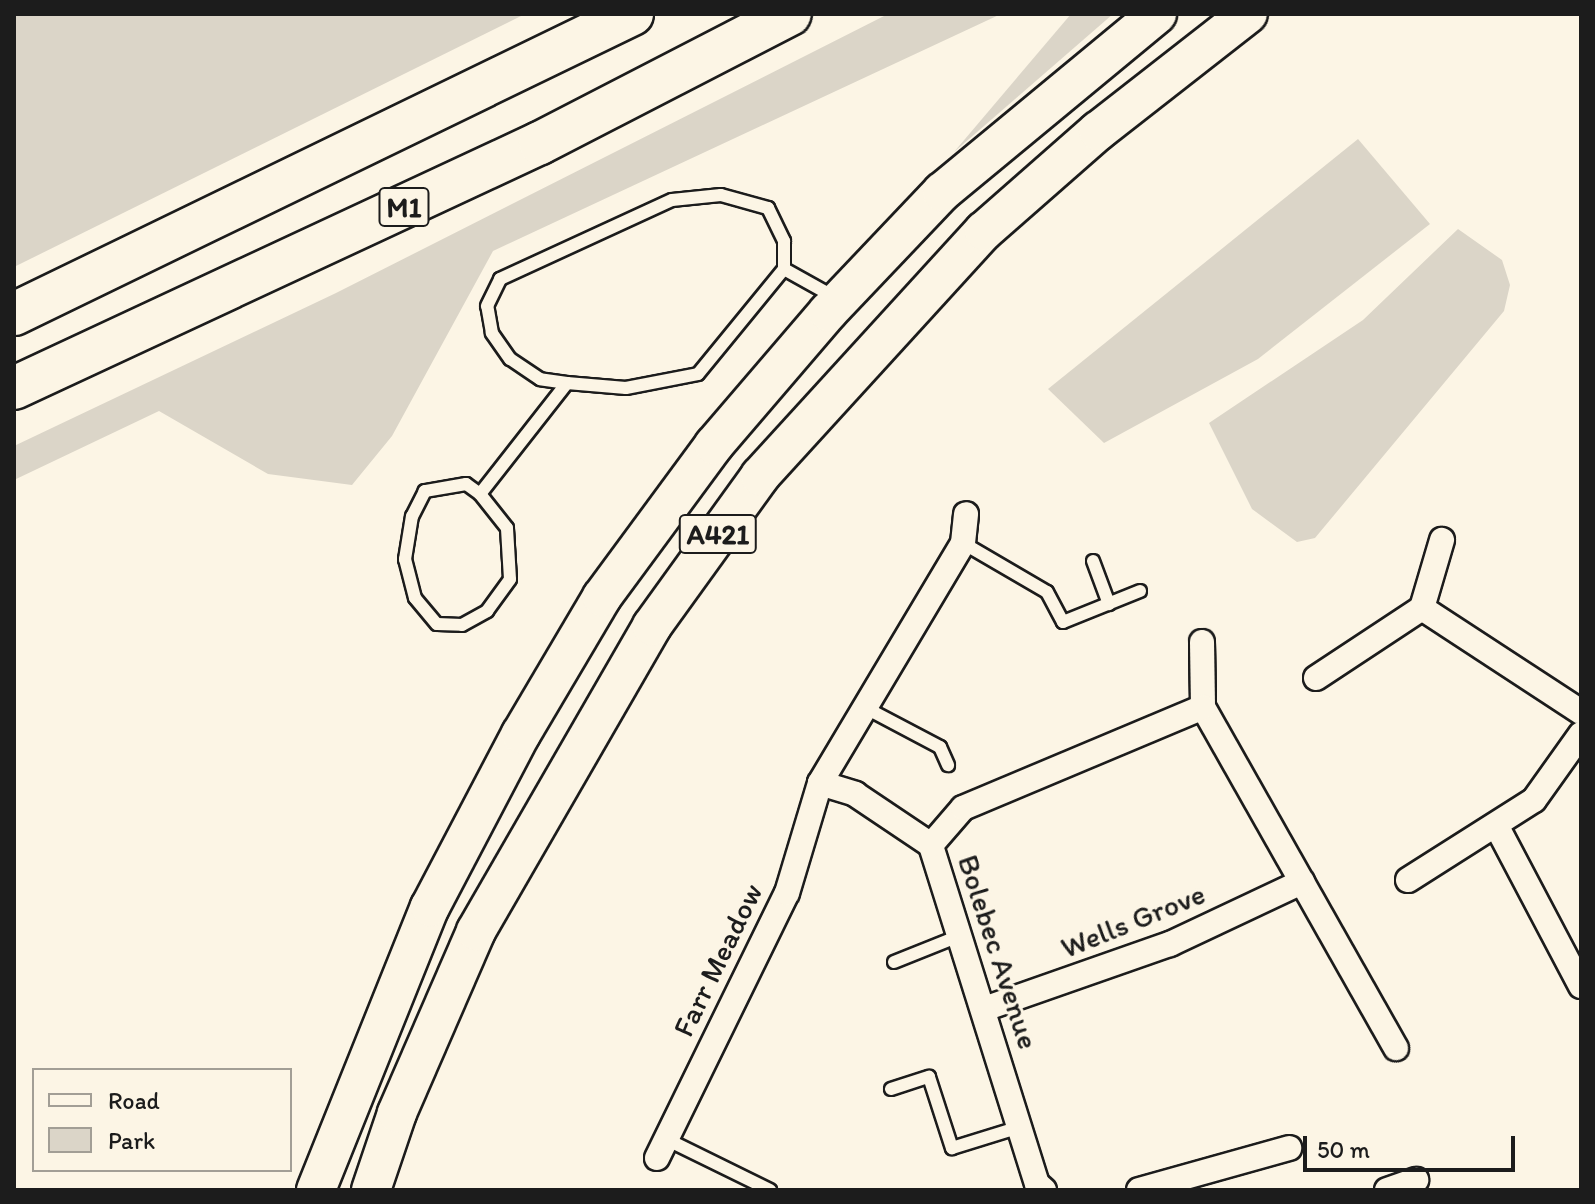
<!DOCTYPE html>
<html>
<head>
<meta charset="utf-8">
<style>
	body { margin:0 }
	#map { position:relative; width:1595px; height:1204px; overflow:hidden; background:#fcf5e5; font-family:Itim,sans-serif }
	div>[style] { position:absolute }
	.green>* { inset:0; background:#dbd5c8 }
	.roads { filter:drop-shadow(2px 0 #1c1c1c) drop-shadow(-2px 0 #1c1c1c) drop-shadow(0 2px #1c1c1c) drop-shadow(0 -2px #1c1c1c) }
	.service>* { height:12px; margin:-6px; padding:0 6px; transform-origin:6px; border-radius:6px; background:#fcf5e5 }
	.minor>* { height:24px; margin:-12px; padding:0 12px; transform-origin:12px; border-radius:12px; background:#fcf5e5 }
	.trunk>* { height:38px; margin:-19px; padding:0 19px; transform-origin:19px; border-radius:19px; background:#fcf5e5 }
	.motorway>* { height:42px; margin:-21px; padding:0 21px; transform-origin:21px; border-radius:21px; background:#fcf5e5 }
	span { translate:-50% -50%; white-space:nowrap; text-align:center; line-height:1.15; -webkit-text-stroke:6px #fcf5e5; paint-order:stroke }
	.shield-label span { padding:2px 6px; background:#fcf5e5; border:2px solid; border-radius:6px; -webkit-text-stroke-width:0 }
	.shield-label { font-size:28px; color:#1c1c1c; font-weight:700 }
	.street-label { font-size:30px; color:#1c1c1c }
	.frame { position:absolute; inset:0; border:16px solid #1c1c1c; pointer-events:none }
	.legend { position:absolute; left:32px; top:1068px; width:260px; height:104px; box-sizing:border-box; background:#fcf5e5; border:2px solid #a29e95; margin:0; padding:10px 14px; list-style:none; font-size:24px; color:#1c1c1c }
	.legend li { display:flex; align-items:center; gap:16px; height:40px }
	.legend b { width:40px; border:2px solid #a29e95 }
	.scale { position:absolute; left:1303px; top:1136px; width:212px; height:36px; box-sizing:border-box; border:4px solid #1c1c1c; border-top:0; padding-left:10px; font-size:24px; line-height:28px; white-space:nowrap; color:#1c1c1c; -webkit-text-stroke:6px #fcf5e5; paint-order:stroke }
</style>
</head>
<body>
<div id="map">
	<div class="green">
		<div style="clip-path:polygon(14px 14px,525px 14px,14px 267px)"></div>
		<div style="clip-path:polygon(888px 14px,1001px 14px,493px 251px,392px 436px,352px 485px,268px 474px,159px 411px,14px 480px,14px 446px,336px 293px)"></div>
		<div style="clip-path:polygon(1071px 14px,1113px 14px,954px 152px)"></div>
		<div style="clip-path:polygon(1358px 139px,1430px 224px,1258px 359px,1104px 443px,1048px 389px)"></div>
		<div style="clip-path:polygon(1458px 229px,1502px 260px,1510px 285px,1504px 311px,1315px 538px,1297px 542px,1252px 509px,1209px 423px,1363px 320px)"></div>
	</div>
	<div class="roads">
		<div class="service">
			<div style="left:567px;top:383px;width:27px;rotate:-172deg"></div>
			<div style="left:540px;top:379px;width:36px;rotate:-146deg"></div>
			<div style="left:510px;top:359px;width:32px;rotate:-125deg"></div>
			<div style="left:492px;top:333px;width:27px;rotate:-100deg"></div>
			<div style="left:487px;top:306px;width:30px;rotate:-64deg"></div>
			<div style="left:500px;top:279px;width:189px;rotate:-24.7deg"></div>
			<div style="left:672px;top:200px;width:49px;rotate:-5.8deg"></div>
			<div style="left:721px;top:195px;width:49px;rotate:15.5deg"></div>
			<div style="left:768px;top:208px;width:37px;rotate:64deg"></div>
			<div style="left:784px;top:241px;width:28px;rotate:90deg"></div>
			<div style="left:480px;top:494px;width:17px;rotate:-144deg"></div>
			<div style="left:466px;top:484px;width:42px;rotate:170.3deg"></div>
			<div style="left:425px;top:491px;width:28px;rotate:117deg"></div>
			<div style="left:412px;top:516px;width:44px;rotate:99.2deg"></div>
			<div style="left:405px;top:559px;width:40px;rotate:75.6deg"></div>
			<div style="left:415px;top:598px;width:34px;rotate:50deg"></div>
			<div style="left:437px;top:624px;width:25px;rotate:2deg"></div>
			<div style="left:462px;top:625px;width:29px;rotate:-29deg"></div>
			<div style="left:487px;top:611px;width:39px;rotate:-54deg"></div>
			<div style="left:510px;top:579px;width:51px;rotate:-93.4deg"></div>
			<div style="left:507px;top:528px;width:43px;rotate:-128.5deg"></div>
			<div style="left:480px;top:494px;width:141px;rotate:-51.9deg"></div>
			<div style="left:567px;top:383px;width:59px;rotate:4.8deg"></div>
			<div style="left:626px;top:388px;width:73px;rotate:-11deg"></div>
			<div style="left:698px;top:374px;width:136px;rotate:-50.7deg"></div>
			<div style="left:784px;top:269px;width:60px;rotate:29.1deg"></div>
			<div style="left:963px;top:543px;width:97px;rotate:30.3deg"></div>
			<div style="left:1047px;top:592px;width:34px;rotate:62deg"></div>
			<div style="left:1063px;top:622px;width:83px;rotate:-21.9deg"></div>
			<div style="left:1093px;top:561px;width:46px;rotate:69.6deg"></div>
			<div style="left:864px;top:707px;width:86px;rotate:27.8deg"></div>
			<div style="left:940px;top:747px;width:20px;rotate:66deg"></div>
			<div style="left:894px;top:962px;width:70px;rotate:-21.8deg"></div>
			<div style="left:891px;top:1089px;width:40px;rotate:-18deg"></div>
			<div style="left:929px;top:1077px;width:75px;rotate:72.1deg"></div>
			<div style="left:952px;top:1148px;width:71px;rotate:-17.2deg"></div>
			<div style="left:666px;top:1139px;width:116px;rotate:26.1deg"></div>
		</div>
		<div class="minor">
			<div style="left:1422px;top:608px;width:190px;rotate:33.2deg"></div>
			<div style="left:1202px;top:642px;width:65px;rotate:89.1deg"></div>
			<div style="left:1203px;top:707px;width:392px;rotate:60.5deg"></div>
			<div style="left:1316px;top:678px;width:127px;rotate:-33.4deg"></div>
			<div style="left:1422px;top:608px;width:71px;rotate:-73.6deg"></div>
			<div style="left:820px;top:783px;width:37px;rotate:17deg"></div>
			<div style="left:855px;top:794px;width:92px;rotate:33.9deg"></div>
			<div style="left:1496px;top:825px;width:182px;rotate:62.2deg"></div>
			<div style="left:1408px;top:880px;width:149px;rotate:-32.4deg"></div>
			<div style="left:1534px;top:800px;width:81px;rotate:-54.5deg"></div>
			<div style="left:984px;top:1009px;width:197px;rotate:-19.3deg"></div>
			<div style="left:1170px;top:944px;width:146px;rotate:-25.2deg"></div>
			<div style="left:657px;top:1158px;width:295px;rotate:-63.9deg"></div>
			<div style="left:787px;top:893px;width:115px;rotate:-73.3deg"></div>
			<div style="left:820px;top:783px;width:279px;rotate:-59.2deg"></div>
			<div style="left:963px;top:543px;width:29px;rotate:-84deg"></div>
			<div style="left:1044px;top:1190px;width:9px;rotate:-139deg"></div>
			<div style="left:1037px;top:1184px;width:355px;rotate:-107.4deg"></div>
			<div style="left:931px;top:845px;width:49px;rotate:-49.1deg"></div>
			<div style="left:963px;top:808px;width:260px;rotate:-22.8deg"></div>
			<div style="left:1139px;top:1190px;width:156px;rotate:-15.6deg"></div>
			<div style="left:1387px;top:1190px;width:31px;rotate:-19deg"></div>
		</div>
		<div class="trunk">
			<div style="left:316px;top:1190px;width:305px;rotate:-68.1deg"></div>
			<div style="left:430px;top:907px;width:195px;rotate:-62.3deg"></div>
			<div style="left:521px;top:734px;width:159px;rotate:-59.4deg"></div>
			<div style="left:602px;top:597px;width:189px;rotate:-53.6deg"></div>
			<div style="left:714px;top:445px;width:175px;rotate:-49.4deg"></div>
			<div style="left:828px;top:312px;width:166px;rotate:-46.5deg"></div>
			<div style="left:942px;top:192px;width:279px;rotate:-39.6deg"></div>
			<div style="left:371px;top:1190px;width:81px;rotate:-71.3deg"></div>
			<div style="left:397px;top:1113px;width:198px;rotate:-66.5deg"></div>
			<div style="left:476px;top:931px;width:352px;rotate:-60deg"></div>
			<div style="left:652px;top:626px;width:185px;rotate:-54.2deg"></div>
			<div style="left:760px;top:476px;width:332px;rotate:-47.6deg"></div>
			<div style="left:984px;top:231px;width:152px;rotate:-41.3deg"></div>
			<div style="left:1098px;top:131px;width:190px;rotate:-38deg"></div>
		</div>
		<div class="motorway">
			<div style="left:14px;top:314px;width:687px;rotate:-25.89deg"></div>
			<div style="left:14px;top:388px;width:580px;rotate:-24.98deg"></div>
			<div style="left:540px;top:143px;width:281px;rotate:-27.3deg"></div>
		</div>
	</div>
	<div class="shield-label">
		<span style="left:404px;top:207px">M1</span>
		<span style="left:718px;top:534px">A421</span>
	</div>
	<div class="street-label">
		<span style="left:1133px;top:921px;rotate:-22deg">Wells Grove</span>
		<span style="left:998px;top:952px;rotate:72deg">Bolebec Avenue</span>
		<span style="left:718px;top:960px;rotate:-64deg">Farr Meadow</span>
	</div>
	<div class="frame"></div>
	<ul class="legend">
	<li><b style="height:10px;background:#fcf5e5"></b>Road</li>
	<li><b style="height:22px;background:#dbd5c8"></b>Park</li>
	</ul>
	<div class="scale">50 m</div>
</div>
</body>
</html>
